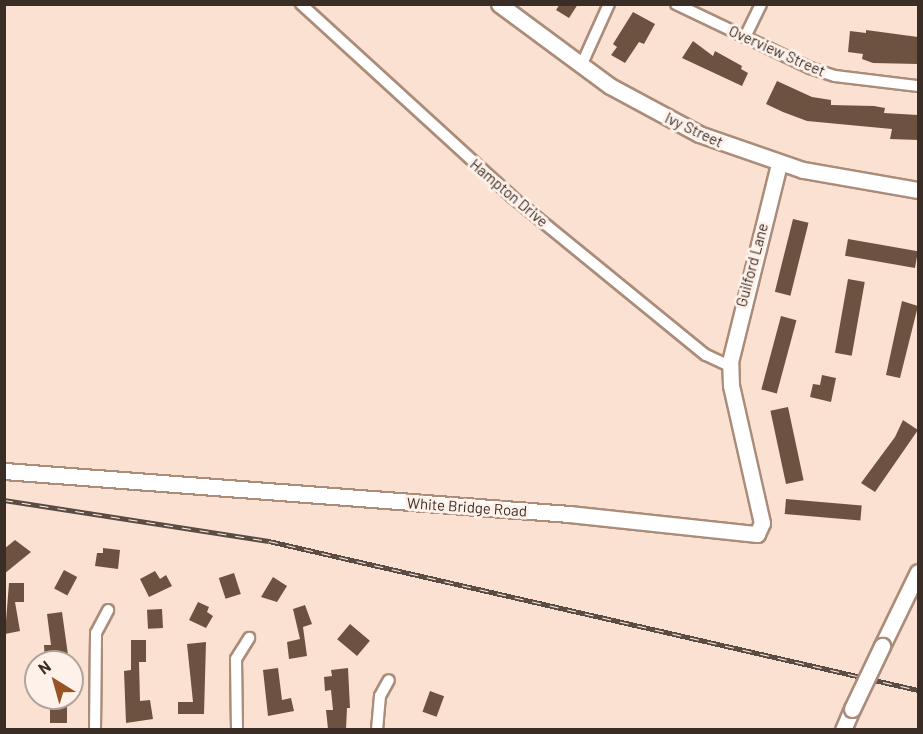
<!DOCTYPE html>
<html>
<head>
<meta charset="utf-8">
<style>
	body { margin:0 }
	#map { position:relative; width:923px; height:734px; overflow:hidden; background:#fbe1d1; font-family:Barlow,sans-serif }
	div>[style] { position:absolute }
	.building>* { inset:0; background:#6d5241; transform-origin:0 0 }
	.roads { filter:drop-shadow(2px 0 #aa8c7a) drop-shadow(-2px 0 #aa8c7a) drop-shadow(0 2px #aa8c7a) drop-shadow(0 -2px #aa8c7a) }
	.street>* { height:10px; margin:-5px; padding:0 5px; transform-origin:5px; border-radius:5px; background:#fff }
	.secondary>* { height:15px; margin:-7.5px; padding:0 7.5px; transform-origin:7.5px; border-radius:7.5px; background:#fff }
	.rail>* { height:5px; margin-top:-2.5px; transform-origin:0; background:repeating-linear-gradient(90deg,#fef1e9 0 9px,#5b4c43 0 18px); box-sizing:border-box; border-block:2px solid #5b4c43 }
	.bridges { filter:drop-shadow(2px 0 #aa8c7a) drop-shadow(-2px 0 #aa8c7a) drop-shadow(0 2px #aa8c7a) drop-shadow(0 -2px #aa8c7a) }
	.secondary-bridge>* { height:15px; margin:-7.5px; padding:0 7.5px; transform-origin:7.5px; border-radius:7.5px; background:#fff }
	span { translate:-50% -50%; white-space:nowrap; text-align:center; line-height:1.15; -webkit-text-stroke:6px #fef1e9; paint-order:stroke }
	.street-label { font-size:15px; color:#3a2d26 }
	.frame { position:absolute; inset:0; border:6px solid #3a2d26; pointer-events:none }
	.north { position:absolute; left:24px; top:650px; width:60px; height:60px; box-sizing:border-box; background:#fef1e9; border:2px solid #b0a39b; border-radius:50%; rotate:323deg; font-size:16px; font-weight:700; line-height:24px; text-align:center; color:#3a2d26 }
	.north::after { content:''; display:block; margin:auto; width:21px; height:27px; background:#975324; clip-path:polygon(50% 0,100% 100%,50% 72%,0 100%) }
</style>
</head>
<body>
<div id="map">
	<div class="building">
		<div style="clip-path:polygon(560px 4px,578px 4px,569px 18px,556px 10px)"></div>
		<div style="clip-path:polygon(633px 12px,655px 24px,644px 44px,639px 42px,625px 63px,611px 55px,617px 47px,613px 44px)"></div>
		<div style="clip-path:polygon(866px 30px,918px 37px,918px 64px,873px 63px,862px 59px,863px 54px,848px 52px,850px 31px,866px 33px)"></div>
		<div style="clip-path:polygon(693px 41px,713px 56px,715px 51px,742px 66px,741px 69px,748px 73px,742px 86px,682px 58px)"></div>
		<div style="clip-path:polygon(777px 81px,812px 97px,831px 100px,831px 105px,874px 106px,885px 108px,884px 113px,918px 115px,918px 140px,890px 139px,892px 129px,807px 121px,783px 112px,766px 104px)"></div>
		<div style="left:793px;top:219px;width:16px;height:75px;rotate:14deg"></div>
		<div style="left:848px;top:239px;width:71px;height:17px;rotate:10deg"></div>
		<div style="left:848px;top:279px;width:17px;height:75px;rotate:10deg"></div>
		<div style="clip-path:polygon(902px 301px,918px 306px,900px 378px,886px 375px)"></div>
		<div style="left:781px;top:316px;width:16px;height:76px;rotate:15deg"></div>
		<div style="clip-path:polygon(822px 375px,836px 378px,831px 402px,810px 397px,813px 384px,820px 385px)"></div>
		<div style="left:788px;top:407px;width:75px;height:18px;rotate:78deg"></div>
		<div style="clip-path:polygon(903px 420px,918px 430px,875px 492px,861px 483px,895px 437px)"></div>
		<div style="left:786px;top:499px;width:76px;height:15px;rotate:5deg"></div>
		<div style="clip-path:polygon(15px 540px,31px 552px,4px 574px,4px 549px)"></div>
		<div style="clip-path:polygon(103px 548px,120px 550px,118px 569px,95px 566px,97px 553px,103px 553px)"></div>
		<div style="left:64px;top:570px;width:15px;height:21px;rotate:28deg"></div>
		<div style="clip-path:polygon(155px 571px,160px 579px,166px 575px,172px 586px,149px 597px,140px 579px)"></div>
		<div style="left:234px;top:573px;width:22px;height:16px;rotate:72deg"></div>
		<div style="clip-path:polygon(273px 577px,287px 586px,277px 602px,261px 597px)"></div>
		<div style="clip-path:polygon(9px 583px,24px 583px,24px 602px,15px 602px,20px 631px,5px 634px)"></div>
		<div style="clip-path:polygon(198px 602px,209px 607px,207px 612px,213px 616px,206px 628px,189px 620px)"></div>
		<div style="clip-path:polygon(305px 605px,312px 624px,303px 627px,307px 656px,289px 659px,287px 642px,300px 639px,293px 609px)"></div>
		<div style="left:162px;top:609px;width:19px;height:15px;rotate:87deg"></div>
		<div style="clip-path:polygon(62px 612px,68px 655px,64px 655px,65px 661px,45px 662px,44px 645px,51px 645px,47px 614px)"></div>
		<div style="left:350px;top:624px;width:26px;height:20px;rotate:40deg"></div>
		<div style="clip-path:polygon(131px 640px,146px 640px,146px 662px,139px 662px,140px 701px,150px 700px,153px 719px,126px 723px,124px 671px,131px 670px)"></div>
		<div style="clip-path:polygon(206px 642px,204px 714px,178px 714px,178px 702px,193px 702px,187px 644px)"></div>
		<div style="clip-path:polygon(278px 668px,282px 700px,291px 698px,294px 711px,268px 716px,263px 670px)"></div>
		<div style="clip-path:polygon(348px 668px,350px 708px,347px 708px,346px 729px,328px 729px,326px 710px,333px 710px,331px 690px,325px 691px,324px 677px,332px 676px,331px 670px)"></div>
		<div style="left:430px;top:691px;width:15px;height:22px;rotate:20deg"></div>
		<div style="left:50px;top:701px;width:17px;height:22px"></div>
	</div>
	<div class="roads">
		<div class="street">
			<div style="left:301px;top:4px;width:286px;rotate:42.4deg"></div>
			<div style="left:512px;top:197px;width:250px;rotate:39.2deg"></div>
			<div style="left:706px;top:355px;width:26px;rotate:25deg"></div>
			<div style="left:676px;top:4px;width:148px;rotate:25.5deg"></div>
			<div style="left:810px;top:68px;width:26px;rotate:18deg"></div>
			<div style="left:835px;top:76px;width:84px;rotate:6.9deg"></div>
			<div style="left:745px;top:37px;width:37px;rotate:-64deg"></div>
			<div style="left:581px;top:66px;width:68px;rotate:-65.7deg"></div>
			<div style="left:95px;top:730px;width:97px;rotate:-89.4deg"></div>
			<div style="left:96px;top:633px;width:26px;rotate:-62deg"></div>
			<div style="left:237px;top:730px;width:71px;rotate:-90.8deg"></div>
			<div style="left:236px;top:659px;width:25px;rotate:-58deg"></div>
			<div style="left:377px;top:730px;width:34px;rotate:-85deg"></div>
			<div style="left:380px;top:696px;width:18px;rotate:-61deg"></div>
		</div>
		<div class="secondary">
			<div style="left:499px;top:4px;width:138px;rotate:36.5deg"></div>
			<div style="left:610px;top:86px;width:101px;rotate:28.3deg"></div>
			<div style="left:699px;top:134px;width:110px;rotate:19.1deg"></div>
			<div style="left:803px;top:170px;width:117px;rotate:9.9deg"></div>
			<div style="left:4px;top:471px;width:567px;rotate:4.35deg"></div>
			<div style="left:569px;top:514px;width:189px;rotate:6.1deg"></div>
			<div style="left:757px;top:534px;width:12px;rotate:-66deg"></div>
			<div style="left:762px;top:523px;width:141px;rotate:-102.7deg"></div>
			<div style="left:731px;top:385px;width:23px;rotate:-92deg"></div>
			<div style="left:730px;top:362px;width:204px;rotate:-76.1deg"></div>
			<div style="left:882px;top:646px;width:82px;rotate:-64.1deg"></div>
			<div style="left:843px;top:730px;width:23px;rotate:-67deg"></div>
		</div>
	</div>
	<div class="rail">
		<div style="left:4px;top:500px;width:268px;rotate:8.8deg"></div>
		<div style="left:269px;top:541px;width:666px;rotate:12.93deg"></div>
	</div>
	<div class="bridges">
		<div class="secondary-bridge">
			<div style="left:852px;top:709px;width:70px;rotate:-64.5deg"></div>
		</div>
	</div>
	<div class="street-label">
		<span style="left:777px;top:51px;rotate:24deg">Overview Street</span>
		<span style="left:694px;top:130px;rotate:25deg">Ivy Street</span>
		<span style="left:509px;top:193px;rotate:40deg">Hampton Drive</span>
		<span style="left:752px;top:265px;rotate:-75deg">Guilford Lane</span>
		<span style="left:467px;top:507px;rotate:4deg">White Bridge Road</span>
	</div>
	<div class="frame"></div>
	<div class="north">N</div>
</div>
</body>
</html>
